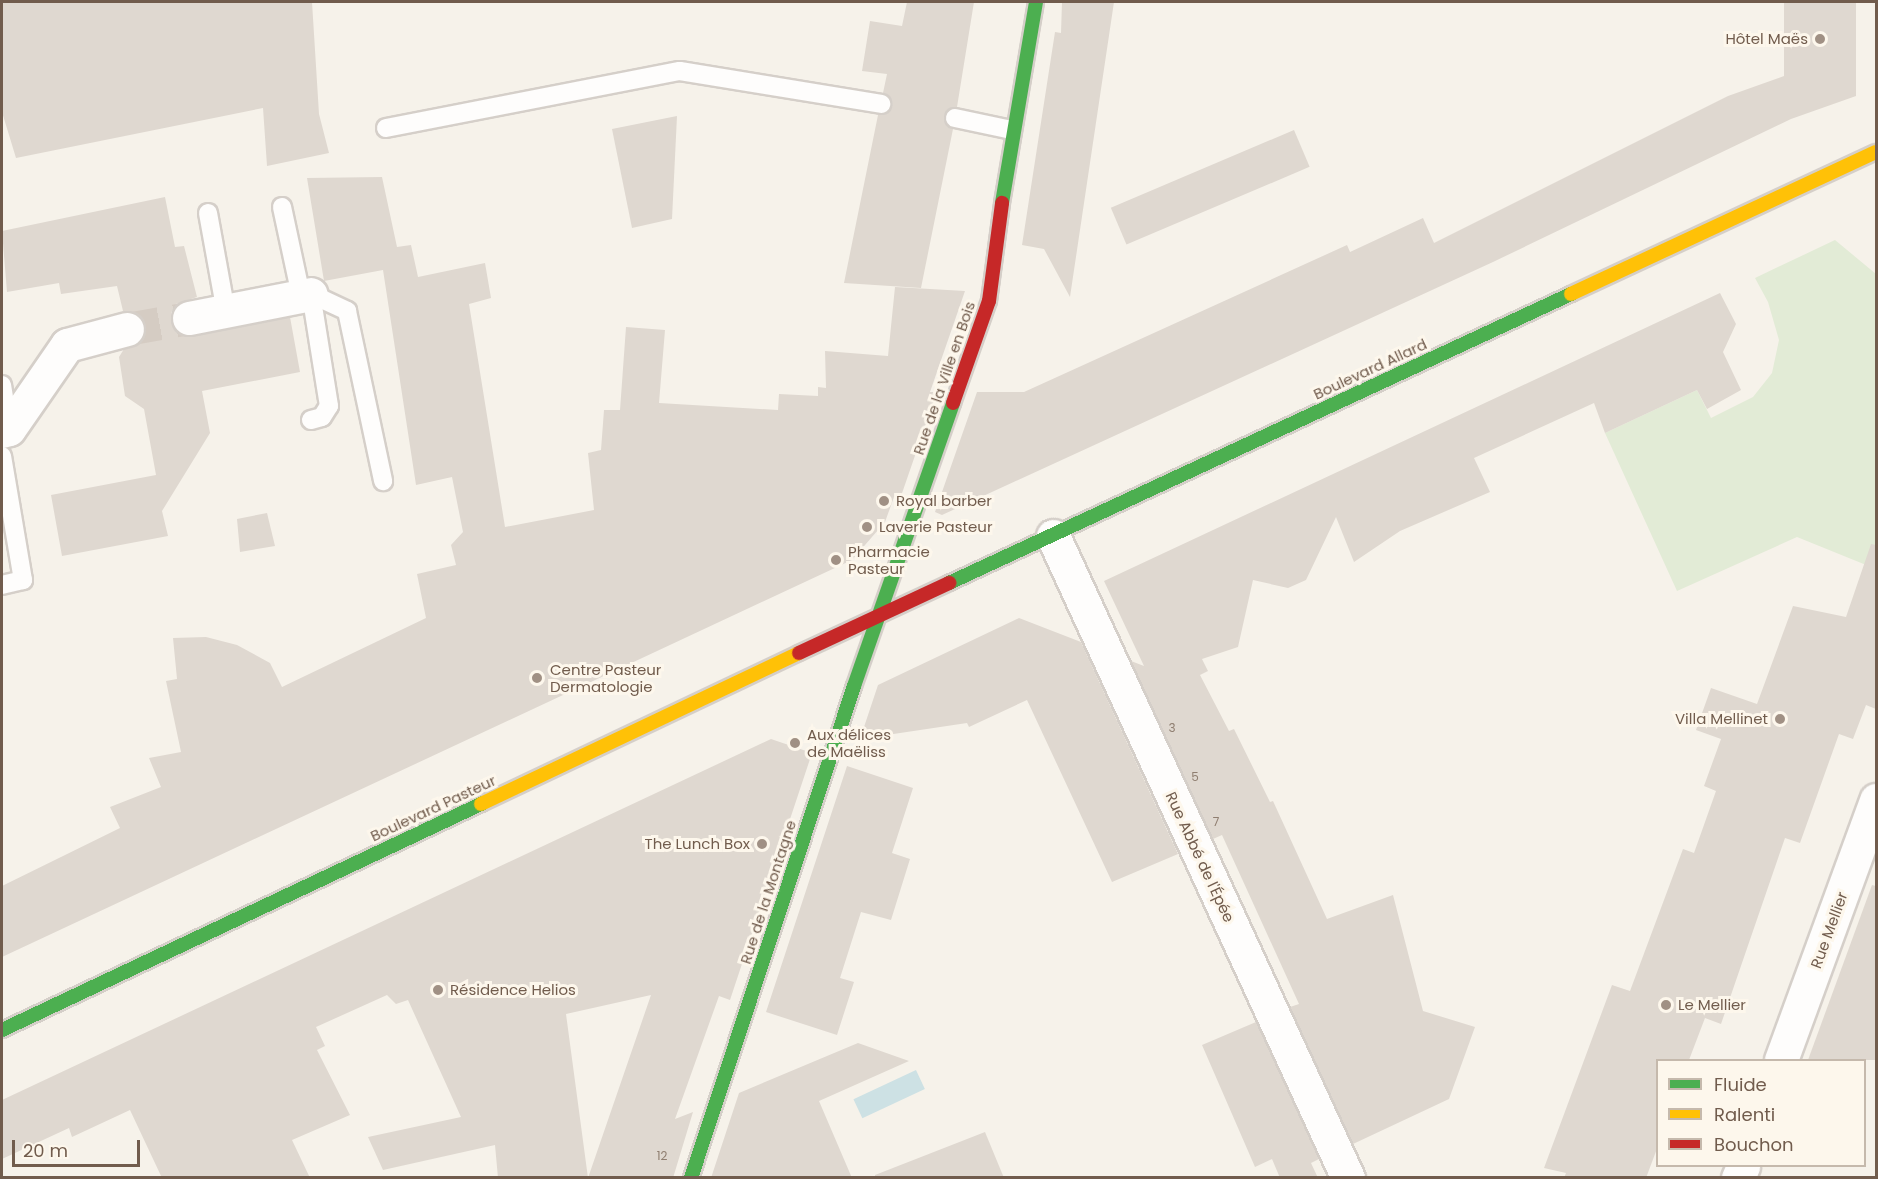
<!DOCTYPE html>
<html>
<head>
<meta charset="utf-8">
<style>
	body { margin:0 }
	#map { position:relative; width:1878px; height:1179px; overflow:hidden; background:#f6f2ea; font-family:Poppins,sans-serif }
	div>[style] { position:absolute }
	.green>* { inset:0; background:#e2ebd6 }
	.water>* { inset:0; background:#cde1e4; transform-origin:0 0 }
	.building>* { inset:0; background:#dfd8d0; transform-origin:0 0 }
	.street-tunnel>* { height:33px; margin-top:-16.5px; transform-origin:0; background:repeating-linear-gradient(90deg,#d5ccc3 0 33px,transparent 0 49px) }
	.roads { filter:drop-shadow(2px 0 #d5cfc9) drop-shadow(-2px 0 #d5cfc9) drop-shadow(0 2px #d5cfc9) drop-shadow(0 -2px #d5cfc9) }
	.lane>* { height:18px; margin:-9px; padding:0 9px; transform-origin:9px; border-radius:9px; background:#fefdfc }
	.street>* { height:33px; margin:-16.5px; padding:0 16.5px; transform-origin:16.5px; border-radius:16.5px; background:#fefdfc }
	.fast>* { height:14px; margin:-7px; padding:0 7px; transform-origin:7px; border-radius:7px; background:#4caf50 }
	.slow>* { height:14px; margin:-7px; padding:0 7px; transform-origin:7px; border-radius:7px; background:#ffc107 }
	.jam>* { height:14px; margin:-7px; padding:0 7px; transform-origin:7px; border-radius:7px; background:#c62828 }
	.dots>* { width:16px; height:16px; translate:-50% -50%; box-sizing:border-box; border:3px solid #fdf7ec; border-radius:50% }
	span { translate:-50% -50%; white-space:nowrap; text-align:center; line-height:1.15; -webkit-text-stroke:6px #fdf7ec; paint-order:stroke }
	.number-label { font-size:12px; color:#8f7e70 }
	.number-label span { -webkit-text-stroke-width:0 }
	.poi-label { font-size:15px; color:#715c4d }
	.right { translate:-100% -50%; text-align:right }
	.left { translate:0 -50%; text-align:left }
	.street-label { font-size:15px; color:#715c4d }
	.frame { position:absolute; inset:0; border:3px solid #715c4d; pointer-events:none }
	.legend { position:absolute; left:1656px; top:1059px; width:210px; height:108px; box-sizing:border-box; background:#fdf7ec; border:2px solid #c5b9ac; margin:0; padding:8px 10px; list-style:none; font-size:18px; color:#715c4d }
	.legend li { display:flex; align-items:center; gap:12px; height:30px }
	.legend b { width:30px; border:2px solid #c5b9ac }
	.scale { position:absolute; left:12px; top:1140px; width:128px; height:27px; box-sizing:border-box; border:3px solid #715c4d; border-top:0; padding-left:8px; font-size:18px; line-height:21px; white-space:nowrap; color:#715c4d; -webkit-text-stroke:4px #fdf7ec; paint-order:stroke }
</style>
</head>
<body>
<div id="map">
	<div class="green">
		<div style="clip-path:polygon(1835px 240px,1876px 274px,1876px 569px,1797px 537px,1677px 591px,1605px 433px,1697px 390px,1711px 418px,1753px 397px,1772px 373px,1779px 340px,1768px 302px,1755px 278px)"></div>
	</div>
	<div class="water">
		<div style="left:916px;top:1070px;width:21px;height:69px;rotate:65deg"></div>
	</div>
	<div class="building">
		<div style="clip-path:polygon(2px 2px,312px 2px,319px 114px,329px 153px,267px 166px,263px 108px,16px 158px,2px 112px)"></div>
		<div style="clip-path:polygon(907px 2px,974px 2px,957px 107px,947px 110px,944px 116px,953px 129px,921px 288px,844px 283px,878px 115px,885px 114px,892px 105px,883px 93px,887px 74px,862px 71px,870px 21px,902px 26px)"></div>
		<div style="clip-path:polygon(1062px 2px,1114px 2px,1070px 297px,1044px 249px,1022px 245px,1055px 32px,1061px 33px)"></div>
		<div style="clip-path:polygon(1784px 2px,1856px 2px,1856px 96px,1791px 119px,1493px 262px,942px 515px,935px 512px,977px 392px,1024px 392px,1347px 245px,1350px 252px,1423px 218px,1434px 243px,1728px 96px,1784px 76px)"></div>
		<div style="clip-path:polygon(677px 116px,672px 219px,632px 228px,612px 129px)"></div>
		<div style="left:1294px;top:130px;width:40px;height:199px;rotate:67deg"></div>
		<div style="clip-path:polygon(382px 177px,397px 247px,411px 245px,418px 277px,485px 263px,491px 298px,469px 304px,505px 527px,594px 510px,588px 453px,601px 450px,604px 410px,620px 410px,626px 327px,665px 330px,659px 403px,778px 410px,779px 394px,818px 396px,818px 387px,826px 388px,825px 351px,888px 356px,895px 287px,965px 291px,930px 392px,937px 392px,900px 499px,894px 497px,885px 522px,852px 560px,2px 957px,2px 886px,120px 828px,110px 807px,161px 787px,149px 758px,181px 752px,166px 681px,177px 679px,173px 638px,206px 637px,237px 645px,270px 663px,282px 687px,426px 618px,417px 574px,456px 565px,451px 545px,463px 532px,452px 477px,416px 485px,383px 270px,324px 281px,307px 178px)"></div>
		<div style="clip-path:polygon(165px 197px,175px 247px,184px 246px,197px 297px,176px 304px,171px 313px,175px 330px,193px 336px,290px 317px,300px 372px,202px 391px,210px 433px,162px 511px,168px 536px,62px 556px,51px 495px,156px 475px,144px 409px,125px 396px,119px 357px,124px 349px,141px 342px,145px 325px,140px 315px,123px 311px,117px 286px,61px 294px,59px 283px,7px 292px,2px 231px)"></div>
		<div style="clip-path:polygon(1720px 293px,1736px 324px,1723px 352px,1741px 390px,1707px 409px,1697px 390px,1605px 433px,1594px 403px,1474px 458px,1490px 492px,1400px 531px,1354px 562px,1336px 517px,1306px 580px,1288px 588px,1253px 580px,1238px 647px,1202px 659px,1208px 671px,1200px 675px,1229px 731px,1234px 729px,1270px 802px,1273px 801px,1327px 919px,1393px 895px,1423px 1011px,1475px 1027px,1449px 1099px,1353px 1144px,1290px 1007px,1299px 1004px,1222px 835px,1213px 839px,1131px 661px,1144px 666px,1104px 581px)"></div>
		<div style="clip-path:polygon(267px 513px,275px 546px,240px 552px,237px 519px)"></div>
		<div style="clip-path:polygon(1871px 544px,1876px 545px,1876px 709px,1866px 705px,1853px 739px,1839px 734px,1800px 843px,1785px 838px,1721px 1024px,1705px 1018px,1689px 1060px,1658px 1060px,1658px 1146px,1646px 1178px,1564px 1178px,1566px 1173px,1544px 1168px,1612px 985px,1630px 991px,1683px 849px,1694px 853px,1716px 791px,1704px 786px,1721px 739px,1696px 730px,1711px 688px,1757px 704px,1793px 606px,1846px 617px)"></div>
		<div style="clip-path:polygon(1019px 618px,1081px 642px,1178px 854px,1112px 882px,1027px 700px,969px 727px,967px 723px,860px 739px,878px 685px)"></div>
		<div style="clip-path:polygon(771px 739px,812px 753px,730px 1000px,719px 996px,675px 1119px,693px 1112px,673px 1178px,588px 1178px,651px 995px,566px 1014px,588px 1178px,498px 1178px,495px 1145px,383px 1170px,368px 1137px,461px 1117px,408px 1000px,396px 1004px,387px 995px,316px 1027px,325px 1046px,317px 1050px,350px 1115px,292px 1140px,310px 1178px,162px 1178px,130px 1110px,72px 1137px,69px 1128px,2px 1159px,2px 1100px)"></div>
		<div style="clip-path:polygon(847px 766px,913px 788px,892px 853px,910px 859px,891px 920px,861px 912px,840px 978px,854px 982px,837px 1035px,766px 1012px)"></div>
		<div style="clip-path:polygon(1872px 885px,1876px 886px,1876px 1060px,1808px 1060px)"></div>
		<div style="clip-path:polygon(1256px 1022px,1319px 1159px,1311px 1163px,1318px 1178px,1280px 1178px,1272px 1159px,1255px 1167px,1202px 1045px)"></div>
		<div style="clip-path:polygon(858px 1043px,909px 1061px,819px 1101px,852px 1178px,711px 1178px,739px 1093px)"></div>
		<div style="clip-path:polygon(985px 1132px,1004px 1178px,875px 1178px,875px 1175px)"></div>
	</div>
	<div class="street-tunnel">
		<div style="left:127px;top:329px;width:63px;rotate:-10.1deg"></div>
	</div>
	<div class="roads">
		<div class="lane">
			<div style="left:955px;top:118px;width:58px;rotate:11.9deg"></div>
			<div style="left:386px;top:128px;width:299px;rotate:-11deg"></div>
			<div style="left:680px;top:71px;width:204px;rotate:9.3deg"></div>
			<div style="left:282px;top:207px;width:91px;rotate:77.9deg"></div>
			<div style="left:208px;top:213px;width:101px;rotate:79.7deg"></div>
			<div style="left:2px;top:385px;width:44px;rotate:80.8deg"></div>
			<div style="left:311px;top:420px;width:11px;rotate:-15deg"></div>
			<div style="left:322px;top:417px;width:13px;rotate:-58deg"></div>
			<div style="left:329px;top:406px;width:113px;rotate:-99.1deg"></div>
			<div style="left:311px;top:294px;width:40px;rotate:25deg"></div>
			<div style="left:347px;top:311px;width:174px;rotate:78deg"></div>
			<div style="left:2px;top:456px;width:126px;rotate:80.4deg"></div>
			<div style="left:23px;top:580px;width:22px;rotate:167deg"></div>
		</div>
		<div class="street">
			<div style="left:189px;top:318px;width:124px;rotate:-11.1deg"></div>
			<div style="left:2px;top:431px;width:7px;rotate:-16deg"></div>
			<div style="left:9px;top:429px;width:102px;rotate:-55.4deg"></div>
			<div style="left:67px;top:345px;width:62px;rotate:-14.9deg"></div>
			<div style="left:1053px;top:536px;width:707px;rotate:65.32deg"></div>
			<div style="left:1781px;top:1060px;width:277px;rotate:-69.9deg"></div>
			<div style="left:1738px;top:1178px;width:13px;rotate:-67deg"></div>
		</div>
		<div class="fast">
			<div style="left:1002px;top:203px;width:204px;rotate:-80.4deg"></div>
			<div style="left:949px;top:583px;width:686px;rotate:-24.92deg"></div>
			<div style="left:2px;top:1030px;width:530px;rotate:-25.26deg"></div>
			<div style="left:691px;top:1178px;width:518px;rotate:-71.67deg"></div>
			<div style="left:854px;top:686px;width:300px;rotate:-70.7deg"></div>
		</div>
		<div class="slow">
			<div style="left:1571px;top:294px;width:336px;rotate:-25deg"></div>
			<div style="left:481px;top:804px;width:352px;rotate:-25.4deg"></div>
		</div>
		<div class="jam">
			<div style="left:953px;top:403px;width:108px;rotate:-70.6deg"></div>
			<div style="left:989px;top:301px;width:99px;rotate:-82.4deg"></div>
			<div style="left:799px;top:653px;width:166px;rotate:-25deg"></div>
		</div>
	</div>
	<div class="dots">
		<div style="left:1820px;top:39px;background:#a09084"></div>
		<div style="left:884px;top:501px;background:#a09084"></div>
		<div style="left:867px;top:527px;background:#a09084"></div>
		<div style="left:836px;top:560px;background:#a09084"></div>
		<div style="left:537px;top:678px;background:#a09084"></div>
		<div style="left:1780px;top:719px;background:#a09084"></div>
		<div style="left:795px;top:743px;background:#a09084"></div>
		<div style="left:762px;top:844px;background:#a09084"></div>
		<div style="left:438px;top:990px;background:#a09084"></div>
		<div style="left:1666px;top:1005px;background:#a09084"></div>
	</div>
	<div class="number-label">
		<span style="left:1172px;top:728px">3</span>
		<span style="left:1195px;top:777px">5</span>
		<span style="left:1216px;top:822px">7</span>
		<span style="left:662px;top:1156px">12</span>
	</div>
	<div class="poi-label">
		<span class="right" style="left:1808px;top:39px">Hôtel Maës</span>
		<span class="left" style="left:896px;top:501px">Royal barber</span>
		<span class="left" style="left:879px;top:527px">Laverie Pasteur</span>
		<span class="left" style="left:848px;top:560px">Pharmacie<br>Pasteur</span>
		<span class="left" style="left:550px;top:678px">Centre Pasteur<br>Dermatologie</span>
		<span class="right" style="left:1768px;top:719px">Villa Mellinet</span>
		<span class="left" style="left:807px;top:743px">Aux délices<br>de Maëliss</span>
		<span class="right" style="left:750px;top:844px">The Lunch Box</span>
		<span class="left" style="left:450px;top:990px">Résidence Helios</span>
		<span class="left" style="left:1678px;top:1005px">Le Mellier</span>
	</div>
	<div class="street-label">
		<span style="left:1370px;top:369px;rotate:-25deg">Boulevard Allard</span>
		<span style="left:944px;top:378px;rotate:-71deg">Rue de la Ville en Bois</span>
		<span style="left:433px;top:808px;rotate:-25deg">Boulevard Pasteur</span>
		<span style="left:1200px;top:857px;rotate:65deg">Rue Abbé de l'Épée</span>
		<span style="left:768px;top:892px;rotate:-72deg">Rue de la Montagne</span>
		<span style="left:1829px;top:930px;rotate:-70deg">Rue Mellier</span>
	</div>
	<div class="frame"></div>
	<ul class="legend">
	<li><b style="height:8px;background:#4caf50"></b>Fluide</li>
	<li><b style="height:8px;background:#ffc107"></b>Ralenti</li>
	<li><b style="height:8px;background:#c62828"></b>Bouchon</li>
	</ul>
	<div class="scale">20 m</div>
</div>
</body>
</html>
